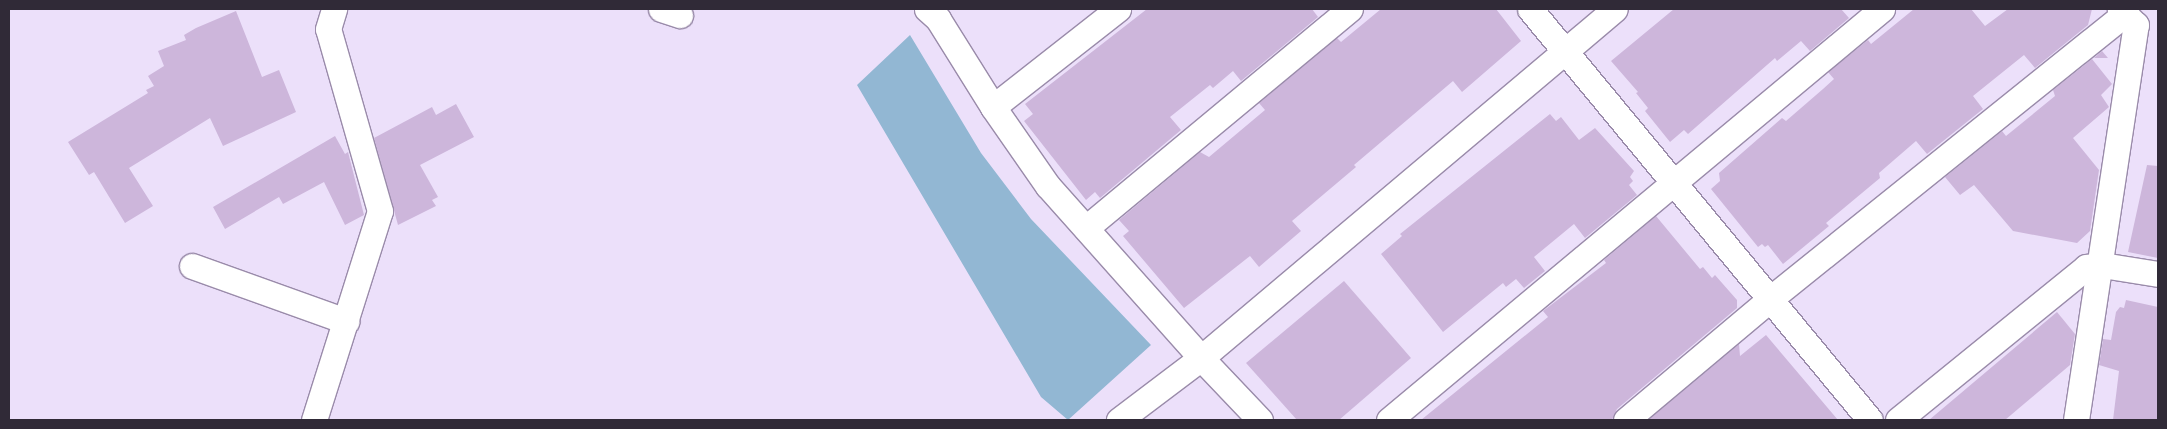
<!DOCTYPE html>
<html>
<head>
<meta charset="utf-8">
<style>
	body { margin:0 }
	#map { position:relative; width:2167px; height:429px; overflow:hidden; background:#ece0fa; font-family:"Fira Sans Condensed",sans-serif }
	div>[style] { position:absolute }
	.water>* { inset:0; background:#92b7d3 }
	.building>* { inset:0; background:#cdb6db }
	.roads { filter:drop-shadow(1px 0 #9a8baa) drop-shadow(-1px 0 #9a8baa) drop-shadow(0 1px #9a8baa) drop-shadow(0 -1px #9a8baa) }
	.street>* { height:25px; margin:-12.5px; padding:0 12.5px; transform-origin:12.5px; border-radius:12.5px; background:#fff }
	span { translate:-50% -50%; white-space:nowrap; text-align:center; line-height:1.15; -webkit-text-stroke:5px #ece0fa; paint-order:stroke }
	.frame { position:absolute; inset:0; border:10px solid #302a37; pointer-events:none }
</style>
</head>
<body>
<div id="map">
	<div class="water">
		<div style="clip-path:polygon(910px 35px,981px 153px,1031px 219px,1151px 345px,1068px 420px,1041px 397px,857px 85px)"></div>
	</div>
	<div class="building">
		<div style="clip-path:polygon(1147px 9px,1312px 9px,1318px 17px,1241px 81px,1233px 71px,1213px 88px,1210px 85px,1170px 117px,1181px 130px,1100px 198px,1095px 192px,1086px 200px,1024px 121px,1033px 114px,1025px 104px)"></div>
		<div style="clip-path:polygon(1381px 9px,1496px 9px,1521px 41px,1462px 92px,1453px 81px,1354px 165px,1356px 167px,1292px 221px,1301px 231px,1259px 267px,1250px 256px,1184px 308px,1123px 236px,1129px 231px,1119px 220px,1200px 152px,1209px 157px,1265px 110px,1259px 103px,1337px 38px,1341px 42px)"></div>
		<div style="clip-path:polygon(1674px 9px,1841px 9px,1849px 18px,1810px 51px,1801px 41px,1777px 61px,1775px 58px,1688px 134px,1684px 130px,1670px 142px,1645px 111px,1648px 108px,1636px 93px,1638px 92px,1611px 61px)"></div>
		<div style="clip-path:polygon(1914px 9px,1971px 9px,1985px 26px,2008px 9px,2092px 9px,2088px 25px,2035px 68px,2024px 55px,1973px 96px,1983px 109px,1927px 154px,1916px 141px,1879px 173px,1880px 178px,1826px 223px,1829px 226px,1783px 264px,1768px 245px,1765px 247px,1762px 244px,1758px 247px,1711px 189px,1720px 181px,1719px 173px,1782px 118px,1786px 121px,1823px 89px,1834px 79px,1828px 72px,1868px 40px,1871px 44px)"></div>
		<div style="clip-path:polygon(236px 11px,262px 77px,279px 70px,296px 112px,223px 146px,210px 118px,129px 168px,153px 206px,125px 223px,94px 172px,89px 175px,68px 142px,148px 93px,146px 90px,154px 86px,148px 76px,164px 66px,158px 51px,186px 40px,184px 35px,196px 28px)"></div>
		<div style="clip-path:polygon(2102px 51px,2108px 58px,2094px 58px)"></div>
		<div style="clip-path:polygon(2092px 59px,2112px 84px,2101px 95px,2109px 107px,2073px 138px,2099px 170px,2090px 231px,2077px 243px,2013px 231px,1974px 185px,1960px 195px,1945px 177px,2002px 131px,2006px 136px,2055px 96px,2053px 90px)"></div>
		<div style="clip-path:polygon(456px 104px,474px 137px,420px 165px,438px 197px,432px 200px,436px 206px,398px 225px,374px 138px,432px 107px,436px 115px)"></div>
		<div style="clip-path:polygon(1550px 114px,1556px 121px,1561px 117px,1579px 140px,1595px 128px,1634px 171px,1630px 177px,1633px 181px,1629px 185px,1637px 195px,1585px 238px,1574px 224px,1534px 257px,1545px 271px,1524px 288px,1516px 279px,1506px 287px,1503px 283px,1443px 332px,1381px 254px,1402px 236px,1400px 234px)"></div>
		<div style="clip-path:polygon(335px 136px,345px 154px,348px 152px,364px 215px,345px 225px,324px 182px,283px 204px,279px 197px,225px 229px,213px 207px)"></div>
		<div style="clip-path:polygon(2147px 165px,2158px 166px,2158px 258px,2128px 252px)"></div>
		<div style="clip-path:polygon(1656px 216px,1700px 269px,1703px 267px,1712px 278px,1715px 275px,1737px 300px,1737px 308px,1617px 409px,1612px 420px,1421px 420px,1548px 317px,1543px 311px,1606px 263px,1604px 260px)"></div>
		<div style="clip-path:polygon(1344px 281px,1411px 358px,1339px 420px,1297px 420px,1246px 363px)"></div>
		<div style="clip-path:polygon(2126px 300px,2158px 307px,2158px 420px,2113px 420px,2119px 371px,2099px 365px,2103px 339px,2111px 340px,2116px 312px,2120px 307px,2124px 308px)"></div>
		<div style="clip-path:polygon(2057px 312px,2075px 334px,2070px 365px,2005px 420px,1929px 420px)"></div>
		<div style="clip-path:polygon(1766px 335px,1838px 420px,1648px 420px,1739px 344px,1740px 356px)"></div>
	</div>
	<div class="roads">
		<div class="street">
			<div style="left:661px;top:9px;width:20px;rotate:18deg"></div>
			<div style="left:927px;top:9px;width:15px;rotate:42deg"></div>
			<div style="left:938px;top:19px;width:104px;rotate:58deg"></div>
			<div style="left:993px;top:107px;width:96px;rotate:55.2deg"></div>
			<div style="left:1048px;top:186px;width:230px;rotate:48.3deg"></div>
			<div style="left:1201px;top:358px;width:103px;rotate:142.9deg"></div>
			<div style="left:1530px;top:9px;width:533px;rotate:50.4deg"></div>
			<div style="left:993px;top:107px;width:159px;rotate:-38.1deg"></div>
			<div style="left:1086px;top:228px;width:343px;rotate:-39.7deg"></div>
			<div style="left:192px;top:266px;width:164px;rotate:19.7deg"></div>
			<div style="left:314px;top:420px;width:219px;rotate:-72.5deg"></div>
			<div style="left:380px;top:211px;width:189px;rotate:-105.9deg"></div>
			<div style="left:328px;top:29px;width:21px;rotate:-73deg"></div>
			<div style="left:1260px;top:420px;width:86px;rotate:-133.6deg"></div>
			<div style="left:1201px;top:358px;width:541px;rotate:-40.13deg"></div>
			<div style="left:1389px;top:420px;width:642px;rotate:-39.82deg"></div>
			<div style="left:1626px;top:420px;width:188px;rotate:-40deg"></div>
			<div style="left:1770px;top:299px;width:457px;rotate:-38.8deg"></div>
			<div style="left:1898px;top:420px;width:242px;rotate:-39.1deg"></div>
			<div style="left:2086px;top:267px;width:16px;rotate:-7deg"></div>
			<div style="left:2102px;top:265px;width:57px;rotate:9.1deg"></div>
			<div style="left:2076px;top:420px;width:400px;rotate:-81.4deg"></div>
			<div style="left:2136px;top:25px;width:23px;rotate:-135deg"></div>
		</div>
	</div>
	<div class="frame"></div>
</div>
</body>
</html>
